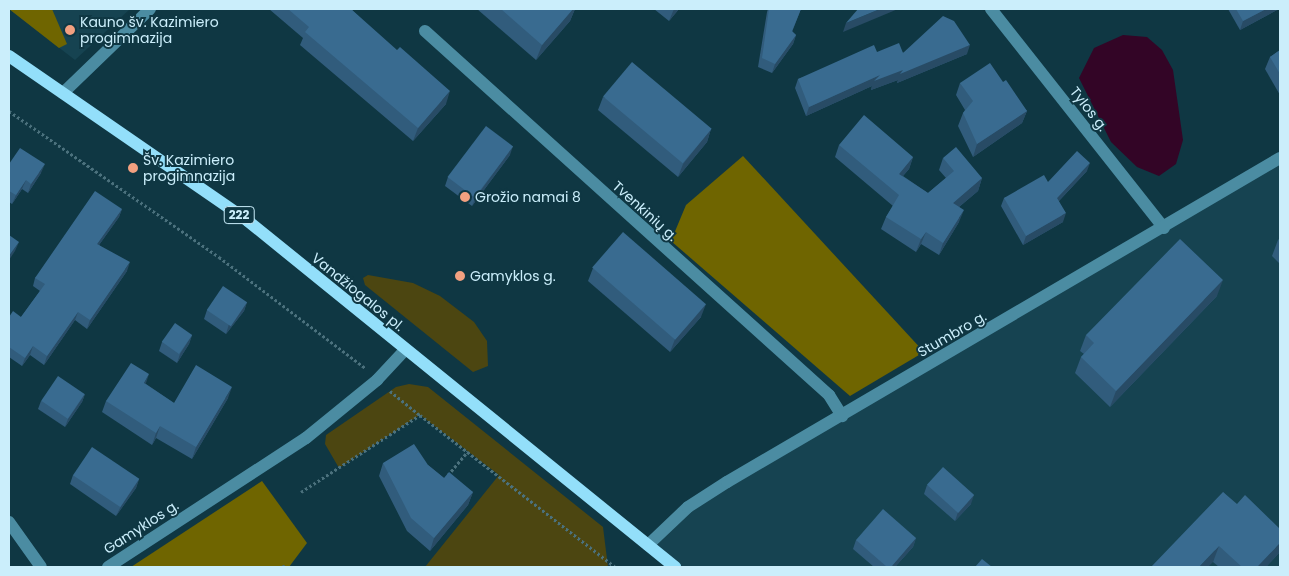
<!DOCTYPE html>
<html>
<head>
<meta charset="utf-8">
<style>
	body { margin:0 }
	#map { position:relative; width:1289px; height:576px; overflow:hidden; background:#0f3743; font-family:Poppins,sans-serif }
	div>[style] { position:absolute }
	.built>* { inset:0; background:#164351 }
	.green>* { inset:0; background:#4c4611 }
	.forest>* { inset:0; background:#6f6500 }
	.water>* { inset:0; background:#330526 }
	.path>* { height:3px; margin-top:-1.5px; transform-origin:0; background:repeating-linear-gradient(90deg,#4b717d 0 2.5px,transparent 0 5px) }
	.minor>* { height:12px; margin:-6px; padding:0 6px; transform-origin:6px; border-radius:6px; background:#4b8ca2 }
	.major>* { height:12px; margin:-6px; padding:0 6px; transform-origin:6px; border-radius:6px; background:#93dffa }
	.wall>* { inset:0; background:#315c7c }
	.shaded-wall>* { inset:0; background:#284b65 }
	.building>* { inset:0; background:#396b90; transform-origin:0 0 }
	.dots>* { width:14px; height:14px; translate:-50% -50%; box-sizing:border-box; border:2px solid #0f3743; border-radius:50% }
	span { translate:-50% -50%; white-space:nowrap; text-align:center; line-height:1.15; -webkit-text-stroke:4px #0f3743; paint-order:stroke }
	.shield-label span { padding:1px 4px; background:#0f3743; border:1px solid; border-radius:4px; -webkit-text-stroke-width:0 }
	.shield-label { font-size:12px; color:#cbeefb; font-weight:700 }
	.poi-label { font-size:14px; color:#cbeefb }
	.left { translate:0 -50%; text-align:left }
	.street-label { font-size:14px; color:#cbeefb }
	.frame { position:absolute; inset:0; border:10px solid #cbeefb; pointer-events:none }
</style>
</head>
<body>
<div id="map">
	<div class="built">
		<div style="clip-path:polygon(9px 9px,130px 9px,75px 60px)"></div>
		<div style="clip-path:polygon(1280px 158px,1280px 567px,675px 567px,648px 545px,688px 507px)"></div>
	</div>
	<div class="green">
		<div style="clip-path:polygon(368px 275px,413px 283px,440px 296px,474px 322px,487px 341px,488px 366px,473px 372px,365px 285px,363px 278px)"></div>
		<div style="clip-path:polygon(409px 384px,428px 387px,603px 527px,608px 567px,425px 567px,499px 475px,420px 415px,339px 468px,325px 444px,326px 435px,396px 387px)"></div>
	</div>
	<div class="forest">
		<div style="clip-path:polygon(9px 9px,52px 9px,67px 44px,59px 48px)"></div>
		<div style="clip-path:polygon(743px 156px,924px 352px,850px 396px,671px 241px,686px 205px)"></div>
		<div style="clip-path:polygon(262px 481px,307px 543px,289px 567px,131px 567px)"></div>
	</div>
	<div class="water">
		<div style="clip-path:polygon(1123px 35px,1147px 37px,1162px 50px,1173px 70px,1183px 140px,1176px 164px,1159px 176px,1137px 167px,1111px 142px,1079px 78px,1094px 48px)"></div>
	</div>
	<div class="path">
		<div style="left:9px;top:111px;width:256px;rotate:34.8deg"></div>
		<div style="left:219px;top:257px;width:183px;rotate:37.2deg"></div>
		<div style="left:390px;top:391px;width:38px;rotate:39deg"></div>
		<div style="left:448px;top:475px;width:31px;rotate:-50deg"></div>
		<div style="left:301px;top:492px;width:142px;rotate:-32.9deg"></div>
		<div style="left:420px;top:415px;width:247px;rotate:37.9deg"></div>
	</div>
	<div class="minor">
		<div style="left:991px;top:9px;width:279px;rotate:51.7deg"></div>
		<div style="left:425px;top:31px;width:544px;rotate:42.02deg"></div>
		<div style="left:829px;top:395px;width:25px;rotate:58deg"></div>
		<div style="left:63px;top:93px;width:121px;rotate:-44deg"></div>
		<div style="left:9px;top:522px;width:55px;rotate:54.6deg"></div>
		<div style="left:648px;top:545px;width:55px;rotate:-43.5deg"></div>
		<div style="left:688px;top:507px;width:46px;rotate:-32.7deg"></div>
		<div style="left:727px;top:482px;width:641px;rotate:-30.37deg"></div>
		<div style="left:108px;top:567px;width:236px;rotate:-33.1deg"></div>
		<div style="left:306px;top:438px;width:92px;rotate:-39.2deg"></div>
		<div style="left:377px;top:380px;width:41px;rotate:-47deg"></div>
	</div>
	<div class="major">
		<div style="left:9px;top:56px;width:290px;rotate:34.6deg"></div>
		<div style="left:248px;top:221px;width:550px;rotate:39.02deg"></div>
	</div>
	<div class="wall">
		<div style="clip-path:polygon(269px 9px,351px 9px,446px 104px,413px 141px,300px 45px,303px 38px)"></div>
		<div style="clip-path:polygon(477px 9px,575px 9px,570px 21px,536px 60px)"></div>
		<div style="clip-path:polygon(654px 9px,679px 9px,669px 21px)"></div>
		<div style="clip-path:polygon(768px 9px,801px 9px,792px 32px,796px 35px,793px 44px,772px 73px,758px 67px,767px 12px)"></div>
		<div style="clip-path:polygon(1228px 9px,1277px 9px,1277px 10px,1240px 30px)"></div>
		<div style="clip-path:polygon(1280px 50px,1280px 95px,1265px 69px,1270px 57px)"></div>
		<div style="clip-path:polygon(877px 52px,967px 54px,897px 83px,898px 80px,871px 90px,872px 86px,806px 116px,795px 88px,798px 79px)"></div>
		<div style="clip-path:polygon(1003px 82px,1027px 111px,1022px 123px,973px 157px,958px 126px,963px 113px,965px 110px,956px 95px,960px 83px)"></div>
		<div style="clip-path:polygon(603px 97px,711px 129px,707px 142px,678px 177px,598px 110px)"></div>
		<div style="clip-path:polygon(839px 145px,913px 157px,909px 169px,903px 176px,928px 193px,946px 178px,939px 170px,943px 158px,982px 178px,978px 191px,959px 207px,959px 222px,939px 255px,921px 244px,916px 252px,881px 229px,886px 217px,893px 206px,835px 157px)"></div>
		<div style="clip-path:polygon(510px 155px,472px 206px,445px 186px,448px 177px)"></div>
		<div style="clip-path:polygon(9px 164px,41px 173px,28px 193px,22px 189px,12px 204px,9px 202px)"></div>
		<div style="clip-path:polygon(1087px 171px,1059px 201px,1063px 222px,1023px 245px,1001px 206px,1004px 198px,1048px 182px)"></div>
		<div style="clip-path:polygon(122px 209px,119px 217px,99px 245px,127px 271px,87px 329px,75px 320px,44px 365px,30px 355px,22px 366px,9px 357px,9px 317px,21px 317px,40px 291px,33px 286px,35px 278px)"></div>
		<div style="clip-path:polygon(1280px 238px,1280px 264px,1272px 256px,1278px 240px)"></div>
		<div style="clip-path:polygon(593px 268px,701px 317px,670px 352px,588px 281px)"></div>
		<div style="clip-path:polygon(1217px 296px,1110px 407px,1075px 373px,1081px 357px,1084px 354px,1080px 351px,1086px 335px)"></div>
		<div style="clip-path:polygon(247px 302px,244px 311px,226px 334px,204px 319px,207px 310px)"></div>
		<div style="clip-path:polygon(192px 335px,189px 344px,177px 363px,159px 351px,162px 342px)"></div>
		<div style="clip-path:polygon(146px 384px,174px 403px,228px 398px,192px 459px,156px 438px,152px 445px,102px 412px,106px 401px)"></div>
		<div style="clip-path:polygon(85px 394px,82px 402px,65px 427px,38px 409px,41px 401px)"></div>
		<div style="clip-path:polygon(383px 463px,428px 465px,444px 478px,473px 492px,468px 505px,430px 551px,407px 531px,379px 476px)"></div>
		<div style="clip-path:polygon(73px 475px,139px 479px,136px 488px,116px 516px,70px 484px)"></div>
		<div style="clip-path:polygon(927px 485px,971px 504px,955px 521px,924px 494px)"></div>
		<div style="clip-path:polygon(1223px 492px,1280px 552px,1266px 567px,1219px 567px,1213px 562px)"></div>
		<div style="clip-path:polygon(916px 538px,913px 547px,895px 567px,874px 567px,853px 549px,856px 540px)"></div>
	</div>
	<div class="shaded-wall">
		<div style="clip-path:polygon(573px 9px,575px 9px,570px 21px,536px 60px,542px 45px)"></div>
		<div style="clip-path:polygon(674px 9px,679px 9px,669px 21px)"></div>
		<div style="clip-path:polygon(880px 9px,898px 9px,843px 32px,846px 23px)"></div>
		<div style="clip-path:polygon(1266px 9px,1277px 9px,1277px 10px,1240px 30px,1243px 21px)"></div>
		<div style="clip-path:polygon(796px 35px,793px 44px,772px 73px,775px 64px)"></div>
		<div style="clip-path:polygon(970px 45px,967px 54px,897px 83px,898px 80px,871px 90px,872px 86px,806px 116px,809px 107px,880px 75px)"></div>
		<div style="clip-path:polygon(450px 91px,446px 104px,413px 141px,418px 128px)"></div>
		<div style="clip-path:polygon(1027px 111px,1022px 123px,973px 157px,977px 144px)"></div>
		<div style="clip-path:polygon(711px 129px,707px 142px,678px 177px,683px 164px)"></div>
		<div style="clip-path:polygon(513px 146px,510px 155px,472px 206px,476px 197px)"></div>
		<div style="clip-path:polygon(913px 157px,909px 169px,894px 186px,899px 174px)"></div>
		<div style="clip-path:polygon(1090px 163px,1087px 171px,1054px 206px,1057px 198px)"></div>
		<div style="clip-path:polygon(45px 164px,41px 173px,28px 193px,31px 184px)"></div>
		<div style="clip-path:polygon(982px 178px,978px 191px,948px 216px,953px 203px)"></div>
		<div style="clip-path:polygon(26px 180px,22px 189px,12px 204px,16px 195px)"></div>
		<div style="clip-path:polygon(122px 209px,119px 217px,94px 252px,97px 244px)"></div>
		<div style="clip-path:polygon(964px 210px,959px 222px,939px 255px,943px 243px)"></div>
		<div style="clip-path:polygon(1066px 213px,1063px 222px,1023px 245px,1026px 236px)"></div>
		<div style="clip-path:polygon(926px 232px,921px 244px,916px 252px,921px 239px)"></div>
		<div style="clip-path:polygon(19px 242px,15px 251px,9px 260px,9px 256px)"></div>
		<div style="clip-path:polygon(130px 262px,127px 271px,87px 329px,90px 320px)"></div>
		<div style="clip-path:polygon(1223px 280px,1217px 296px,1110px 407px,1116px 391px)"></div>
		<div style="clip-path:polygon(247px 302px,244px 311px,226px 334px,229px 324px)"></div>
		<div style="clip-path:polygon(706px 304px,701px 317px,670px 352px,675px 339px)"></div>
		<div style="clip-path:polygon(78px 312px,75px 320px,44px 365px,47px 356px)"></div>
		<div style="clip-path:polygon(192px 335px,189px 344px,177px 363px,180px 354px)"></div>
		<div style="clip-path:polygon(33px 346px,30px 355px,22px 366px,25px 358px)"></div>
		<div style="clip-path:polygon(149px 374px,145px 386px,144px 383px)"></div>
		<div style="clip-path:polygon(232px 387px,228px 398px,192px 459px,196px 447px)"></div>
		<div style="clip-path:polygon(85px 394px,82px 402px,65px 427px,68px 419px)"></div>
		<div style="clip-path:polygon(160px 426px,156px 438px,152px 445px,156px 433px)"></div>
		<div style="clip-path:polygon(139px 479px,136px 488px,116px 516px,120px 508px)"></div>
		<div style="clip-path:polygon(473px 492px,468px 505px,430px 551px,434px 538px)"></div>
		<div style="clip-path:polygon(974px 495px,971px 504px,955px 521px,958px 512px)"></div>
		<div style="clip-path:polygon(916px 538px,913px 547px,895px 567px,891px 567px)"></div>
		<div style="clip-path:polygon(1280px 543px,1280px 552px,1266px 567px,1257px 567px)"></div>
		<div style="clip-path:polygon(1219px 546px,1213px 562px,1208px 567px,1199px 567px)"></div>
	</div>
	<div class="building">
		<div style="clip-path:polygon(288px 9px,351px 9px,397px 50px,400px 47px,450px 91px,418px 128px,305px 32px,309px 27px)"></div>
		<div style="clip-path:polygon(501px 9px,573px 9px,542px 45px)"></div>
		<div style="clip-path:polygon(769px 9px,801px 9px,792px 31px,796px 35px,775px 64px,762px 58px)"></div>
		<div style="clip-path:polygon(858px 9px,880px 9px,846px 23px)"></div>
		<div style="clip-path:polygon(1236px 9px,1266px 9px,1243px 21px)"></div>
		<div style="clip-path:polygon(943px 16px,954px 21px,970px 45px,900px 74px,903px 70px,874px 81px,880px 75px,809px 107px,798px 79px,874px 45px,877px 52px,899px 43px,903px 53px)"></div>
		<div style="clip-path:polygon(1280px 50px,1280px 74px,1270px 57px)"></div>
		<div style="left:632px;top:62px;width:104px;height:45px;rotate:40deg"></div>
		<div style="clip-path:polygon(990px 63px,1003px 82px,1006px 80px,1027px 111px,977px 144px,963px 113px,973px 101px,960px 83px)"></div>
		<div style="clip-path:polygon(864px 115px,913px 157px,899px 174px,928px 193px,954px 171px,943px 158px,956px 147px,982px 178px,953px 203px,964px 210px,943px 243px,926px 232px,921px 239px,886px 217px,899px 195px,839px 145px)"></div>
		<div style="left:486px;top:126px;width:34px;height:64px;rotate:37deg"></div>
		<div style="clip-path:polygon(20px 148px,45px 164px,31px 184px,26px 180px,16px 195px,9px 191px,9px 164px)"></div>
		<div style="clip-path:polygon(1077px 151px,1090px 163px,1057px 198px,1066px 213px,1026px 236px,1004px 198px,1044px 175px,1048px 182px)"></div>
		<div style="clip-path:polygon(95px 191px,122px 209px,97px 244px,130px 262px,90px 320px,78px 312px,47px 356px,33px 346px,25px 358px,9px 347px,9px 317px,13px 311px,21px 317px,45px 284px,35px 278px)"></div>
		<div style="left:623px;top:232px;width:110px;height:47px;rotate:41deg"></div>
		<div style="clip-path:polygon(9px 235px,19px 242px,9px 256px)"></div>
		<div style="clip-path:polygon(1180px 239px,1223px 280px,1116px 391px,1081px 357px,1094px 343px,1086px 335px)"></div>
		<div style="left:223px;top:286px;width:29px;height:29px;rotate:34deg"></div>
		<div style="left:175px;top:323px;width:21px;height:23px;rotate:35deg"></div>
		<div style="clip-path:polygon(131px 363px,149px 374px,144px 383px,174px 403px,196px 365px,232px 387px,196px 447px,160px 426px,156px 433px,106px 401px)"></div>
		<div style="left:58px;top:376px;width:32px;height:30px;rotate:34deg"></div>
		<div style="clip-path:polygon(414px 444px,428px 465px,444px 478px,449px 472px,473px 492px,434px 538px,411px 518px,383px 463px)"></div>
		<div style="left:92px;top:447px;width:57px;height:34px;rotate:34deg"></div>
		<div style="left:943px;top:467px;width:42px;height:24px;rotate:42deg"></div>
		<div style="clip-path:polygon(1223px 492px,1237px 504px,1245px 495px,1280px 529px,1280px 543px,1257px 567px,1242px 567px,1219px 546px,1199px 567px,1151px 567px)"></div>
		<div style="clip-path:polygon(883px 509px,916px 538px,891px 567px,887px 567px,856px 540px)"></div>
		<div style="clip-path:polygon(982px 559px,992px 567px,975px 567px)"></div>
		<div style="clip-path:polygon(284px 565px,286px 567px,279px 567px)"></div>
	</div>
	<div class="dots">
		<div style="left:70px;top:30px;background:#f2a080"></div>
		<div style="left:133px;top:168px;background:#f2a080"></div>
		<div style="left:465px;top:197px;background:#f2a080"></div>
		<div style="left:460px;top:276px;background:#f2a080"></div>
	</div>
	<div class="shield-label">
		<span style="left:239px;top:215px">222</span>
	</div>
	<div class="poi-label">
		<span class="left" style="left:80px;top:30px">Kauno šv. Kazimiero<br>progimnazija</span>
		<span class="left" style="left:143px;top:168px">Šv. Kazimiero<br>progimnazija</span>
		<span class="left" style="left:475px;top:197px">Grožio namai 8</span>
		<span class="left" style="left:470px;top:276px">Gamyklos g.</span>
	</div>
	<div class="street-label">
		<span style="left:1089px;top:109px;rotate:52deg">Tylos g.</span>
		<span style="left:645px;top:211px;rotate:42deg">Tvenkinių g.</span>
		<span style="left:358px;top:292px;rotate:39deg">Vandžiogalos pl.</span>
		<span style="left:952px;top:334px;rotate:-30deg">Stumbro g.</span>
		<span style="left:141px;top:527px;rotate:-33deg">Gamyklos g.</span>
	</div>
	<div class="frame"></div>
</div>
</body>
</html>
